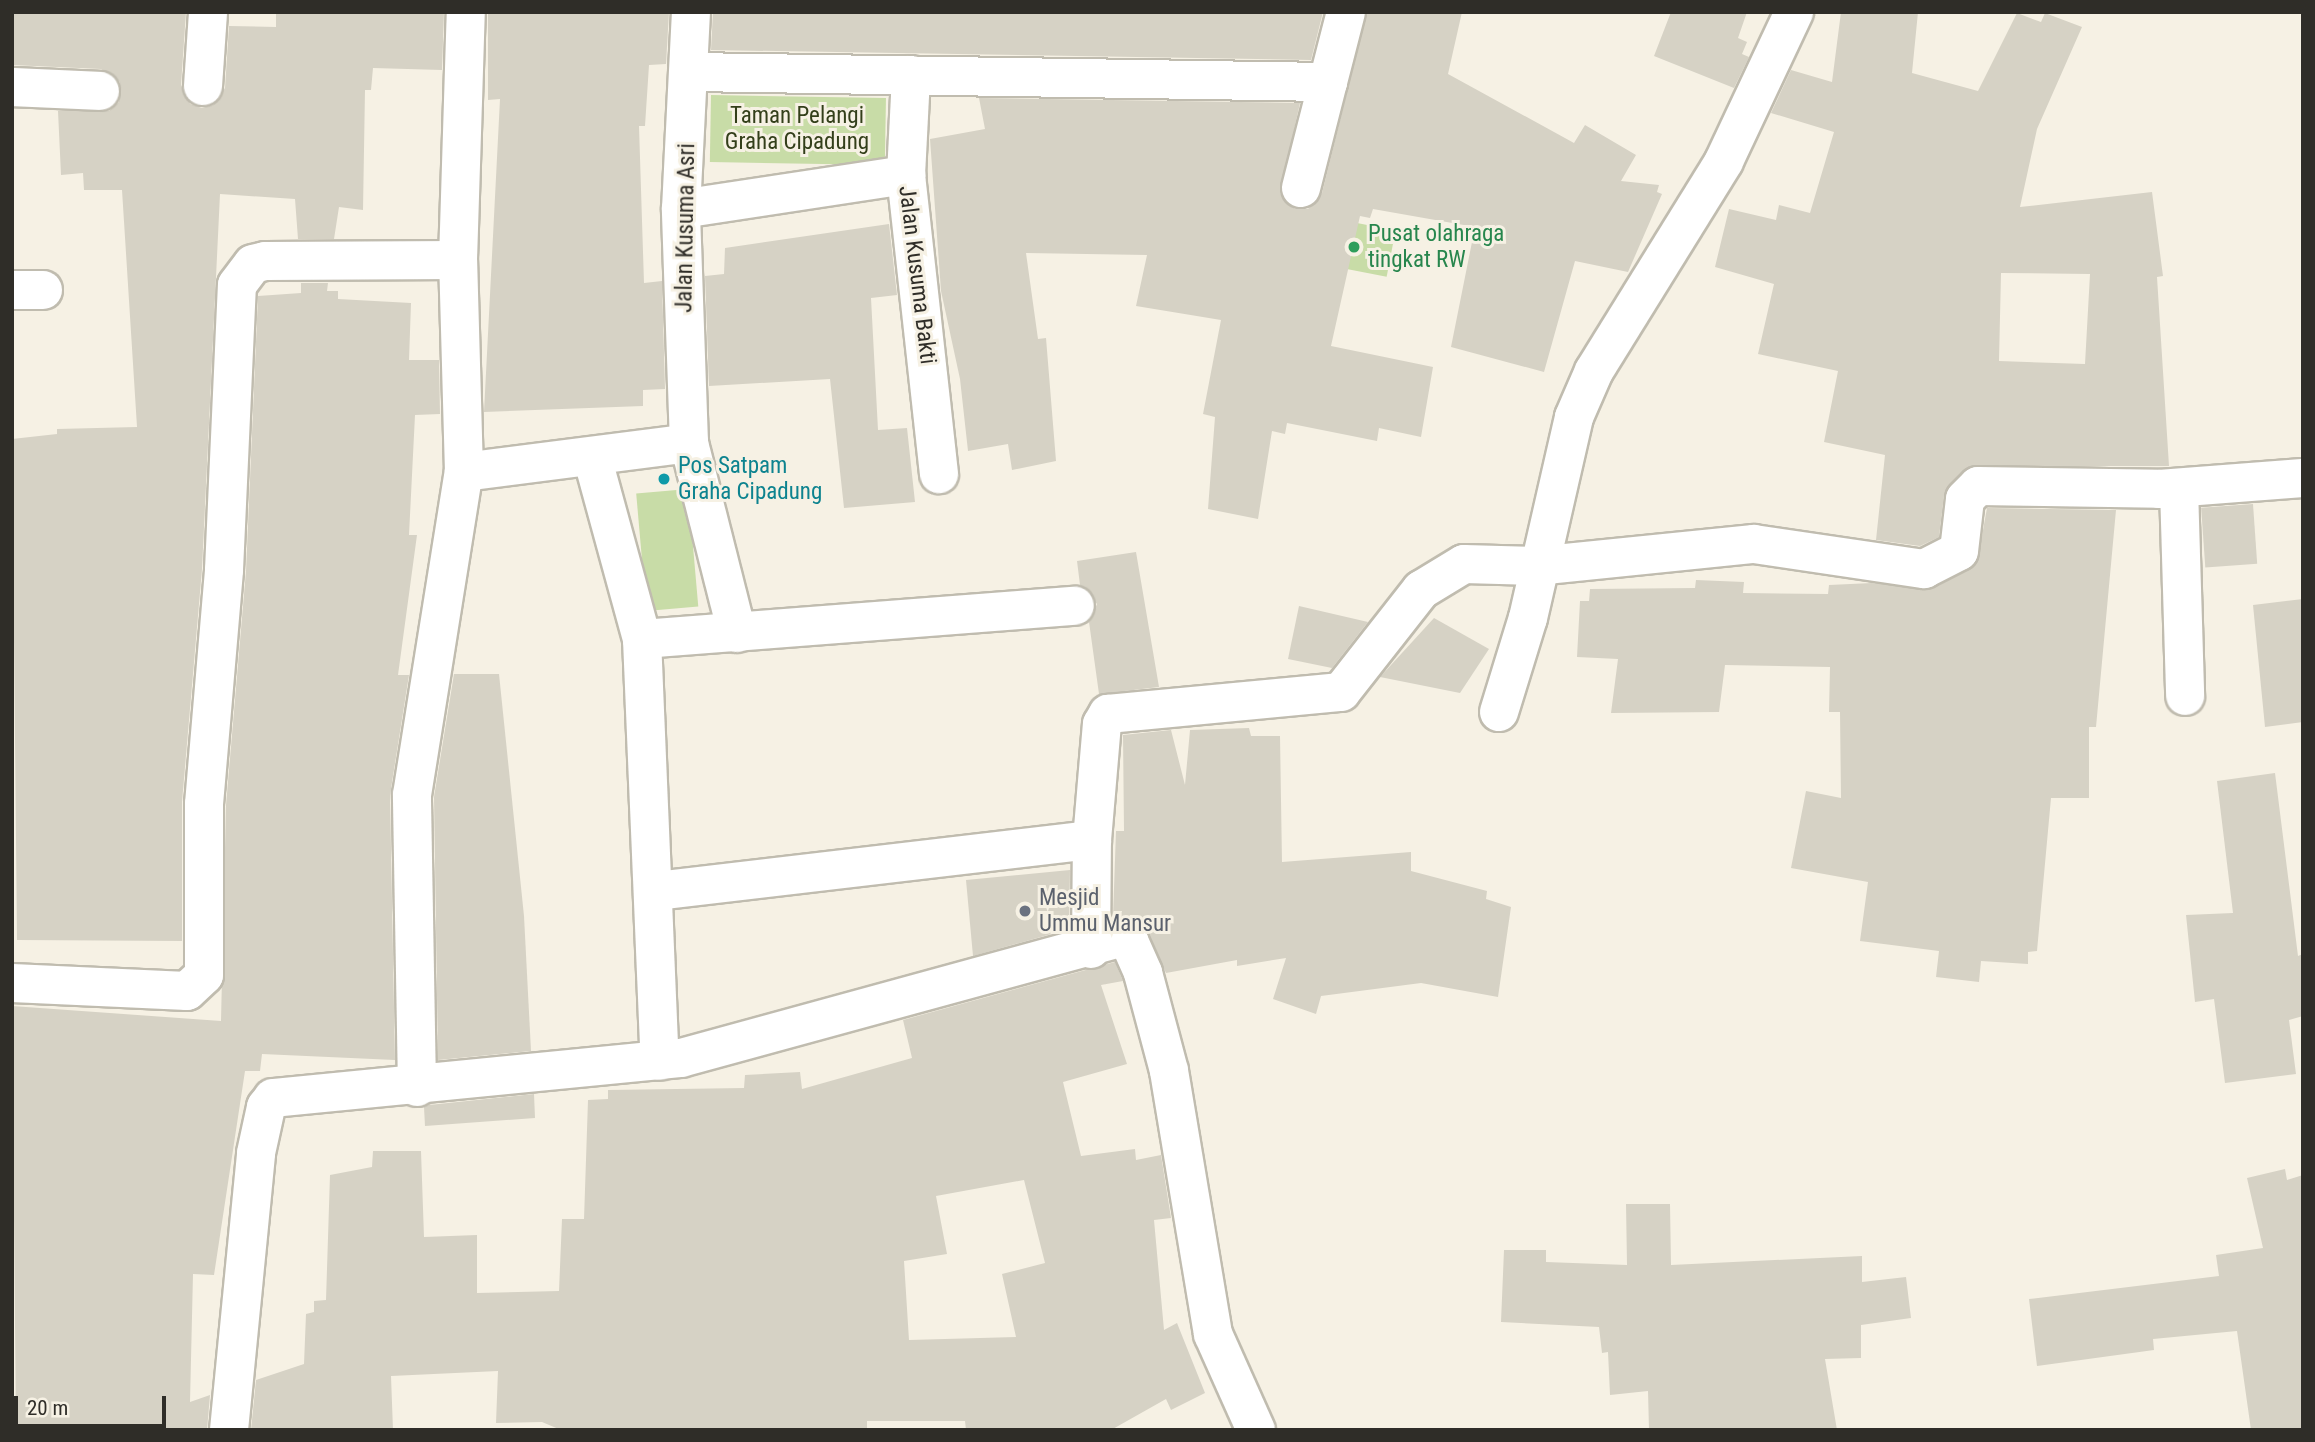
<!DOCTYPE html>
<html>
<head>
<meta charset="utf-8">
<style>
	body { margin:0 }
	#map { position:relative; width:2315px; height:1442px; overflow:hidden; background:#f6f1e4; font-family:"Roboto Condensed",sans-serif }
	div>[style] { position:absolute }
	.green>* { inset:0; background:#c8dca7; transform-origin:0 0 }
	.building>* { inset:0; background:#d6d2c5; transform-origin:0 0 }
	.roads { filter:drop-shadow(2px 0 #c0bcaf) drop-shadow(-2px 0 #c0bcaf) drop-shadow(0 2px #c0bcaf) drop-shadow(0 -2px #c0bcaf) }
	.street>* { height:38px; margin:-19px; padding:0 19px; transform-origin:19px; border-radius:19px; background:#fff }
	.dots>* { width:19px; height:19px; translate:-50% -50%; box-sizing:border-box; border:4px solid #f6f1e4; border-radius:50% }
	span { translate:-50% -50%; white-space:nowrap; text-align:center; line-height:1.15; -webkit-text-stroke:6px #f6f1e4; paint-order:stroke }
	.park-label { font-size:23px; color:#333f1a }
	.street-label { font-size:23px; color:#2f2d28 }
	.leisure-label { font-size:23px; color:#27864d }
	.left { translate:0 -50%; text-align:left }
	.culture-label { font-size:23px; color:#0d838f }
	.worship-label { font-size:23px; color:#5b616d }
	.frame { position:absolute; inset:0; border:14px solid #2f2d28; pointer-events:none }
	.scale { position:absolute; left:14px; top:1396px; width:152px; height:32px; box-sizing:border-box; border:4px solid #2f2d28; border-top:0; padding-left:9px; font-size:21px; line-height:24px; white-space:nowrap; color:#2f2d28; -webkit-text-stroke:5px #f6f1e4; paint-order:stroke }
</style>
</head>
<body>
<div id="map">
	<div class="green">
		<div style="left:711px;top:95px;width:175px;height:67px;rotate:1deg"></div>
		<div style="left:1321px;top:216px;width:76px;height:47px;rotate:11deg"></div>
		<div style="left:688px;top:489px;width:118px;height:52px;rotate:85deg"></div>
	</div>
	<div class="building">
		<div style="clip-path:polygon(12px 12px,186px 12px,181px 85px,190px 104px,202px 108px,213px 105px,225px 88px,229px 26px,276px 27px,276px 12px,444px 12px,442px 70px,373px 68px,371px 90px,365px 90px,363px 210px,339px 207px,334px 239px,298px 239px,295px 199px,220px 194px,202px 569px,182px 802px,182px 941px,17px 940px,12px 439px,57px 434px,57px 429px,137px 427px,122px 190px,84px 190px,83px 173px,61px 175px,58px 111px,109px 111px,119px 102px,120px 82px,101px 69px,12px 65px)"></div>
		<div style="clip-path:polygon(488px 12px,669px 12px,666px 64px,649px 65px,645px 126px,639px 126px,644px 283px,662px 281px,665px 389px,643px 390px,643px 406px,484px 412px,500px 99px,488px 100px)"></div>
		<div style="clip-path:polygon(713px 12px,1323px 12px,1311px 60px,711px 50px)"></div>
		<div style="clip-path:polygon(1367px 12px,1462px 12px,1448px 74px,1574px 143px,1585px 125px,1636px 155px,1621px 181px,1659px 185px,1657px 192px,1662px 194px,1628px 272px,1575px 261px,1544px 372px,1451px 347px,1475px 227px,1373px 209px,1370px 218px,1360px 216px,1331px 346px,1433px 367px,1421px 437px,1379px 428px,1377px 441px,1287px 423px,1285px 434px,1272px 431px,1258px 519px,1208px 509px,1215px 417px,1203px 414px,1221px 320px,1136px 306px,1147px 255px,1026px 253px,1038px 339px,1046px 338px,1056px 461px,1012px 470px,1008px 444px,968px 451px,960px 379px,941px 291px,930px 139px,985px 129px,979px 98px,1300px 103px,1280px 193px,1295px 209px,1308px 209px,1322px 193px)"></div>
		<div style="clip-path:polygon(1671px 12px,1747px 12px,1738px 38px,1747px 42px,1742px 54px,1749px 57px,1734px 88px,1654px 56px)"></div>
		<div style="clip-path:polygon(evenodd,1841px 12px,1918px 12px,1912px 73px,1978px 91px,2017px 13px,2041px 22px,2045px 13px,2082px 27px,2037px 129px,2020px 207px,2152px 192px,2163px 276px,2157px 277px,2169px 466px,1970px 466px,1944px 496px,1939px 537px,1920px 546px,1876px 540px,1885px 455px,1824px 442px,1838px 371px,1758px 354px,1774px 284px,1715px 267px,1729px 209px,1776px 220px,1779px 205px,1810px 213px,1834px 132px,1771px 113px,1791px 70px,1832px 82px,1841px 12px,2001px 273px,2090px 274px,2085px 364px,1999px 361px,2001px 273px)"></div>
		<div style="clip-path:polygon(889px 224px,897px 295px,871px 298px,878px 430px,907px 428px,915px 502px,844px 508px,830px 379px,709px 386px,705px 276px,724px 274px,725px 248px)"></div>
		<div style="clip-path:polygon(301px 283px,328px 283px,327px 291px,338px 291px,338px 299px,411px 303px,409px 360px,439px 360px,440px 414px,415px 415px,409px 535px,417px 535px,398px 675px,409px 675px,390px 795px,395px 1060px,262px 1054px,260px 1071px,245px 1071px,214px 1275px,193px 1274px,190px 1402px,210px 1395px,207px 1430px,16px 1430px,12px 1006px,221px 1021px,226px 805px,246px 571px,258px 296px,301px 293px)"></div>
		<div style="left:2253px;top:504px;width:60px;height:52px;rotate:86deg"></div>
		<div style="clip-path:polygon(1987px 508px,2116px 510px,2096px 727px,2089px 727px,2089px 798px,2051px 798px,2037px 951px,2028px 952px,2028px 964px,1981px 961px,1979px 982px,1936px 977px,1939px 951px,1860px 941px,1868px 882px,1791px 868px,1806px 791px,1841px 798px,1840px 712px,1829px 712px,1830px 667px,1725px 665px,1719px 712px,1611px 713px,1618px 659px,1577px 657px,1580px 601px,1589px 601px,1590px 589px,1695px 588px,1696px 580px,1744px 582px,1743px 593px,1828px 594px,1829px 585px,1872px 583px,1933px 589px,1977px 563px)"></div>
		<div style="clip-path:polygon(1136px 552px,1159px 687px,1099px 694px,1089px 622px,1097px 604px,1080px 585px,1077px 561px)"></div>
		<div style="clip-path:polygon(2303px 599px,2303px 722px,2265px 727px,2253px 605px)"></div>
		<div style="clip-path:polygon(1299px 606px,1368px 622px,1332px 668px,1288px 659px)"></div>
		<div style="clip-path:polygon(1434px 618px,1489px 649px,1460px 693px,1380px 677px)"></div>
		<div style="clip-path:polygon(454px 674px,499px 674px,524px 916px,531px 1051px,438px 1060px,434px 797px)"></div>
		<div style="clip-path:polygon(1249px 728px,1251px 736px,1280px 736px,1282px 862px,1411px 852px,1411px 871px,1487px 891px,1486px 899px,1511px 907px,1498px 997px,1421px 983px,1321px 996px,1316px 1014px,1273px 999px,1286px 958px,1237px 966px,1237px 960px,1166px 973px,1144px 926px,1113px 917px,1116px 831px,1124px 831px,1123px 735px,1171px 730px,1185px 785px,1190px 730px)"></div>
		<div style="clip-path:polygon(2275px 773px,2298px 956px,2303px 954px,2303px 1016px,2289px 1020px,2296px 1074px,2225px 1083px,2214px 999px,2195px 1002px,2186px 915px,2233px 913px,2217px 781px)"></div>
		<div style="clip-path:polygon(1070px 870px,1069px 929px,973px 956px,966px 880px)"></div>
		<div style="clip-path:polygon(evenodd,1115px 962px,1123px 981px,1101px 985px,1127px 1064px,1063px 1082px,1081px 1156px,1135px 1149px,1136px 1160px,1161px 1155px,1171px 1218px,1154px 1220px,1164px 1330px,1177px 1323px,1205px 1393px,1171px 1410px,1166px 1399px,1111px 1430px,966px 1430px,965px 1421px,867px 1421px,867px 1430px,561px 1430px,542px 1422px,496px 1423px,498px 1371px,391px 1376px,393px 1430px,251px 1430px,256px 1380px,304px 1364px,306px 1314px,314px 1312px,314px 1301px,326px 1300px,330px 1175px,372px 1167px,373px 1151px,421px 1151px,424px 1237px,477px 1235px,477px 1293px,559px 1291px,562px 1219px,584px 1219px,588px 1100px,608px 1099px,608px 1090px,744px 1088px,745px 1075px,800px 1072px,802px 1089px,912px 1058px,903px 1020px,1115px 962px,1024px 1180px,1045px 1263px,1002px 1274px,1016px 1337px,909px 1340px,904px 1261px,947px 1254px,936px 1196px,1024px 1180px)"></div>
		<div style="clip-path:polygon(534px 1094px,535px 1118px,425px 1126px,424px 1107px,429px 1105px)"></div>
		<div style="clip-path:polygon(2285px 1169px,2287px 1180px,2303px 1175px,2303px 1430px,2251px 1430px,2237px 1331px,2153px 1339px,2154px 1350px,2037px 1366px,2029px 1299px,2219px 1276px,2216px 1255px,2263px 1248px,2247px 1178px)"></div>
		<div style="clip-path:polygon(1626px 1204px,1670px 1204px,1671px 1265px,1862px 1256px,1862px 1282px,1906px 1277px,1911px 1318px,1861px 1325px,1861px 1358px,1825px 1359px,1837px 1430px,1649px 1430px,1648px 1391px,1610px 1395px,1608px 1352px,1602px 1353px,1599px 1327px,1501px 1322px,1504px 1250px,1546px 1250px,1546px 1262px,1627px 1265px)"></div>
	</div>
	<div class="roads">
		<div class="street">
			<div style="left:691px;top:72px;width:637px;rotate:0.9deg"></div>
			<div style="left:1328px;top:82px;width:72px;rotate:-75.6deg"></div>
			<div style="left:203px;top:86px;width:74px;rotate:-86.1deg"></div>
			<div style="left:12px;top:87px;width:88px;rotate:2.6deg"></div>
			<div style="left:906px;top:175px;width:100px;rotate:-87.1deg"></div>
			<div style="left:1301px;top:188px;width:109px;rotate:-75.7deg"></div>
			<div style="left:681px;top:209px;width:228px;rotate:-8.6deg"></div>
			<div style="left:906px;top:175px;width:301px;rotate:83.7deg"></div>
			<div style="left:12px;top:290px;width:31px"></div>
			<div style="left:689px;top:443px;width:234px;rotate:-92deg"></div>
			<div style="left:681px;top:209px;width:197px;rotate:-87.1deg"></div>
			<div style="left:593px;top:460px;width:186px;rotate:74.7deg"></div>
			<div style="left:642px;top:639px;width:422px;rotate:87.6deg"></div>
			<div style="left:464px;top:472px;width:227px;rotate:-7.3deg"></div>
			<div style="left:689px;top:443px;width:196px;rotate:75.8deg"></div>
			<div style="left:2179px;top:488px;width:208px;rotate:88.3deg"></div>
			<div style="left:642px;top:639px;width:434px;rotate:-4.4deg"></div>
			<div style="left:1499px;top:712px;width:98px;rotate:-72.9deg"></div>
			<div style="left:1528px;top:618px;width:206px;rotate:-77.1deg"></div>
			<div style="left:1574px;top:417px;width:50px;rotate:-66.5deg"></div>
			<div style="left:1594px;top:371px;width:247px;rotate:-58.2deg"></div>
			<div style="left:1724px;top:161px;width:165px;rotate:-64.8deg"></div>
			<div style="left:657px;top:891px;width:438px;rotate:-6.7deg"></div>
			<div style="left:1091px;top:949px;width:109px;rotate:-89.5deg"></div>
			<div style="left:1092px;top:840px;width:116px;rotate:-85.1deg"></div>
			<div style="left:1102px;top:724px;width:12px;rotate:-59deg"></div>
			<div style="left:1108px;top:714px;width:234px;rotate:-5.4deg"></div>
			<div style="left:1341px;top:692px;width:130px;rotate:-51.9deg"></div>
			<div style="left:1421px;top:590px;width:50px;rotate:-31.2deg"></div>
			<div style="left:1464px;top:564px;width:72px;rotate:1.6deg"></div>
			<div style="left:1536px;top:566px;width:219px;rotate:-5.8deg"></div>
			<div style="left:1754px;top:544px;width:172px;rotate:8.4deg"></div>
			<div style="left:1924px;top:569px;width:39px;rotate:-27deg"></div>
			<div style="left:1959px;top:551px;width:52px;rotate:-83.4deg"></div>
			<div style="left:1965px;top:499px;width:18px;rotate:-45deg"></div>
			<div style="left:1978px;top:486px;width:181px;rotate:0.9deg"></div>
			<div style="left:2159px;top:489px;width:144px;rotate:-4.4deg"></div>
			<div style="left:12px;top:983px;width:175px;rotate:2.6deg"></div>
			<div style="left:187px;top:991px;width:23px;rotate:-43deg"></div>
			<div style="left:204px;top:975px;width:171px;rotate:-90deg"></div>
			<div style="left:204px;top:804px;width:235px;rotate:-85.1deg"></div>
			<div style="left:224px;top:570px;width:285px;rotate:-87.4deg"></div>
			<div style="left:237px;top:285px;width:26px;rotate:-53deg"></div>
			<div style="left:253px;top:264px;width:12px;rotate:-14deg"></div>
			<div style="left:265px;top:261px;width:193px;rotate:-0.3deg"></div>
			<div style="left:458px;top:260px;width:248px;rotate:-88.2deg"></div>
			<div style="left:417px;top:1087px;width:292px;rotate:-91deg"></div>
			<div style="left:412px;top:795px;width:327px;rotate:-80.9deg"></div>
			<div style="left:464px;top:472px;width:212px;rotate:-91.6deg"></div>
			<div style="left:229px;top:1430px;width:278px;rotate:-84.4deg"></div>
			<div style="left:256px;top:1153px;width:47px;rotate:-77.7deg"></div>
			<div style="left:266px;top:1107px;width:11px;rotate:-52deg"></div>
			<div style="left:273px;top:1098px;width:410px;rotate:-5.6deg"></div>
			<div style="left:681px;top:1058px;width:456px;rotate:-15.3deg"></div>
			<div style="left:1121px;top:938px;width:9px;rotate:21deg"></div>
			<div style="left:1129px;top:941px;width:35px;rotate:66deg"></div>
			<div style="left:1143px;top:973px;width:101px;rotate:75.1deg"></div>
			<div style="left:1169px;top:1071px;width:267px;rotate:80.5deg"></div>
			<div style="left:1213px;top:1334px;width:105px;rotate:65.9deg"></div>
		</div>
	</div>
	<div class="dots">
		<div style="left:1354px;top:247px;background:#2e9e5b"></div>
		<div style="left:664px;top:479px;background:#0f9aa8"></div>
		<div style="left:1025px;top:911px;background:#6b7280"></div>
	</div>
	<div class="park-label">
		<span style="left:797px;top:129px">Taman Pelangi<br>Graha Cipadung</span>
	</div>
	<div class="street-label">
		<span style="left:686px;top:228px;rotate:-89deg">Jalan Kusuma Asri</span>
		<span style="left:917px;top:275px;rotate:83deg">Jalan Kusuma Bakti</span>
	</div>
	<div class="leisure-label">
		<span class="left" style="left:1368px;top:247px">Pusat olahraga<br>tingkat RW</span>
	</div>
	<div class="culture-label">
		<span class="left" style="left:678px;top:479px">Pos Satpam<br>Graha Cipadung</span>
	</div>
	<div class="worship-label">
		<span class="left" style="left:1039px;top:911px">Mesjid<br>Ummu Mansur</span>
	</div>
	<div class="frame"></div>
	<div class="scale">20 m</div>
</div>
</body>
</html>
